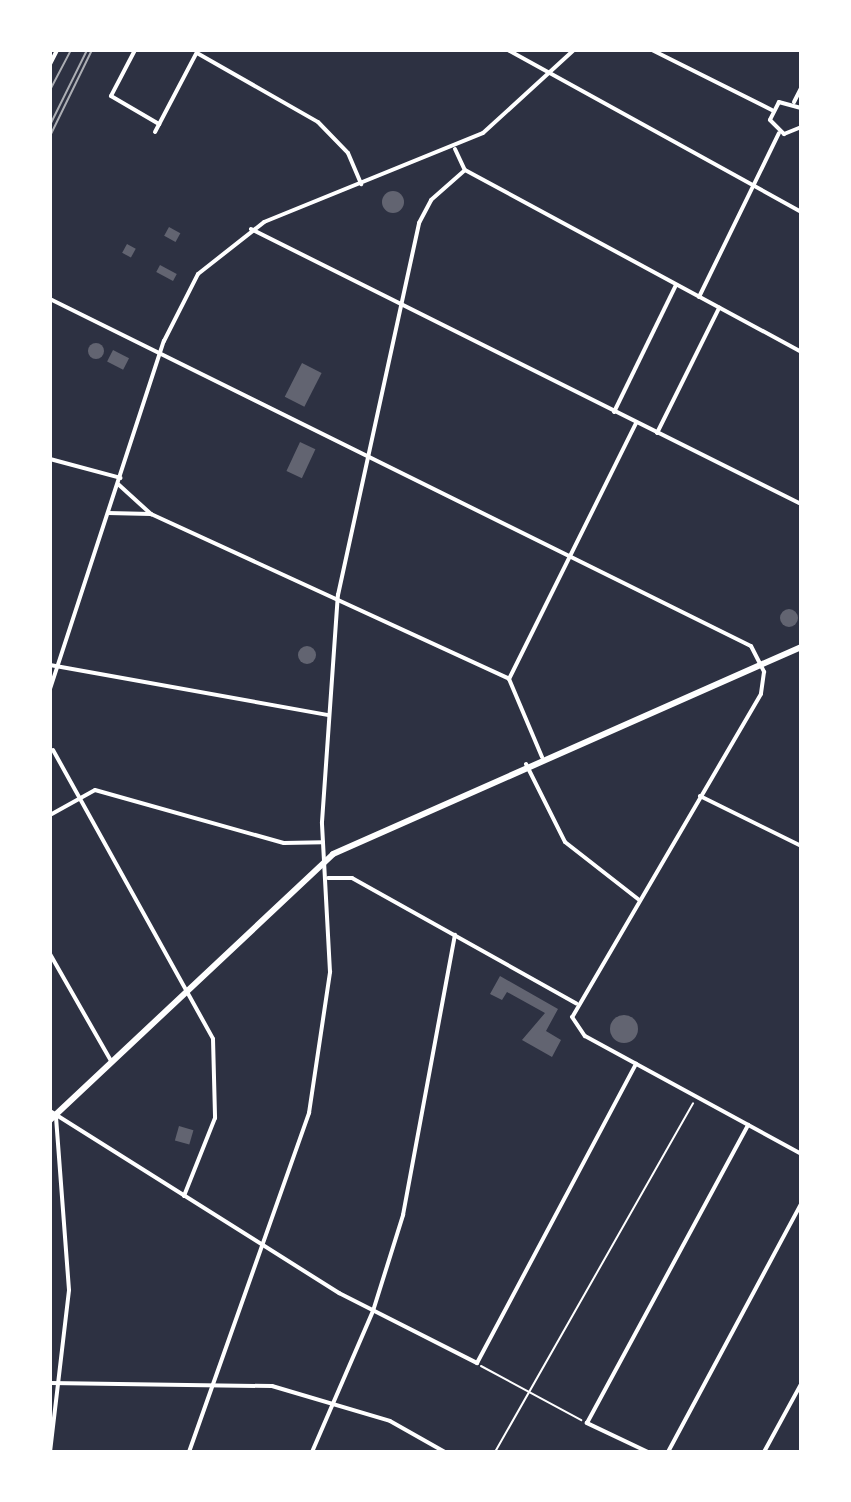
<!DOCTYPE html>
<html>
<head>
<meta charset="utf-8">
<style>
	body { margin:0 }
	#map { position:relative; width:851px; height:1502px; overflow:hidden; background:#2d3142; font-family:Inter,sans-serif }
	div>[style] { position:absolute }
	.building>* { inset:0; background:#626471; transform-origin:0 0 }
	.round { border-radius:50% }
	.path>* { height:2px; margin:-1px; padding:0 1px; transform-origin:1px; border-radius:1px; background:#fff }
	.minor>* { height:4px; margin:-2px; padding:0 2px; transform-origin:2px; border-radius:2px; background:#fff }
	.secondary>* { height:6px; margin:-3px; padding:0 3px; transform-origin:3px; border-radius:3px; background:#fff }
	.tram>* { height:2px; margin:-1px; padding:0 1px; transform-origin:1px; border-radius:1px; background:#abadb3 }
	.rail>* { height:2px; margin:-1px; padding:0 1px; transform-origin:1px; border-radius:1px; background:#abadb3 }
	span { translate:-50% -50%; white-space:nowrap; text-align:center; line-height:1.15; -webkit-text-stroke:8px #fff; paint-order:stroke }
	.frame { position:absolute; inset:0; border:52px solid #fff; pointer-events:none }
</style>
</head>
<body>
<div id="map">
	<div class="building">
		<div class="round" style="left:382px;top:191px;width:22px;height:22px"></div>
		<div style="left:169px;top:227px;width:13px;height:10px;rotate:29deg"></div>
		<div style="left:127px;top:244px;width:10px;height:10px;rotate:29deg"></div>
		<div style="left:160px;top:265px;width:19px;height:8px;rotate:28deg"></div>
		<div class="round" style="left:88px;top:343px;width:16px;height:16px"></div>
		<div style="left:113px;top:350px;width:18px;height:13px;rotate:27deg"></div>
		<div style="left:302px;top:363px;width:22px;height:38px;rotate:27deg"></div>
		<div style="left:300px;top:442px;width:17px;height:32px;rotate:25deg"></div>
		<div class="round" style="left:780px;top:609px;width:18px;height:18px"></div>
		<div class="round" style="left:298px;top:646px;width:18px;height:18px"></div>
		<div style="clip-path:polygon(500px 976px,558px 1009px,546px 1031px,561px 1040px,552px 1057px,522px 1040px,545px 1013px,507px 992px,502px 1000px,490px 994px)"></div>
		<div class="round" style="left:610px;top:1015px;width:28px;height:28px"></div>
		<div style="left:179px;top:1126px;width:15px;height:15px;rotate:16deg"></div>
	</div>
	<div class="path">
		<div style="left:481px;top:1366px;width:114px;rotate:28.4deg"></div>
		<div style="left:495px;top:1452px;width:401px;rotate:-60.4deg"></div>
	</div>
	<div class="minor">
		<div style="left:135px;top:50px;width:52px;rotate:117.6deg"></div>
		<div style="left:111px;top:96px;width:56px;rotate:30.3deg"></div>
		<div style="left:508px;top:50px;width:335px;rotate:28.9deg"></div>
		<div style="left:652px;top:50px;width:134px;rotate:26.6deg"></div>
		<div style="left:197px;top:53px;width:139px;rotate:29.7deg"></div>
		<div style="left:318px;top:122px;width:43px;rotate:45.9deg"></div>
		<div style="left:348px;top:153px;width:34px;rotate:67deg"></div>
		<div style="left:50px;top:64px;width:16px;rotate:-63deg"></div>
		<div style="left:794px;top:102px;width:16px;rotate:-63deg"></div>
		<div style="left:801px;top:108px;width:23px;rotate:-165deg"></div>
		<div style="left:779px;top:102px;width:20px;rotate:117deg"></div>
		<div style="left:770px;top:120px;width:20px;rotate:45deg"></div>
		<div style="left:784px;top:134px;width:18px;rotate:-22deg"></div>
		<div style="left:155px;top:132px;width:93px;rotate:-62.3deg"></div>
		<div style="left:455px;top:149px;width:23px;rotate:65deg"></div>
		<div style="left:465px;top:170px;width:382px;rotate:28.4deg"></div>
		<div style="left:251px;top:229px;width:615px;rotate:26.57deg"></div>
		<div style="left:699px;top:297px;width:182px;rotate:-64deg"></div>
		<div style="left:50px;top:299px;width:782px;rotate:26.34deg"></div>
		<div style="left:751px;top:646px;width:29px;rotate:63deg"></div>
		<div style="left:764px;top:672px;width:22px;rotate:98deg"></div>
		<div style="left:761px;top:694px;width:374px;rotate:120.3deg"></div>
		<div style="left:572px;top:1017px;width:23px;rotate:56deg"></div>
		<div style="left:585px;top:1036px;width:246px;rotate:28.6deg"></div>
		<div style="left:614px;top:412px;width:141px;rotate:-64deg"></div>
		<div style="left:657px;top:433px;width:140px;rotate:-63.6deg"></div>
		<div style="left:50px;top:459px;width:73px;rotate:15deg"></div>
		<div style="left:118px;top:484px;width:45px;rotate:42.3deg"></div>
		<div style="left:151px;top:514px;width:394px;rotate:24.7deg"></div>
		<div style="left:108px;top:513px;width:43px;rotate:1.3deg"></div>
		<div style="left:50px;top:665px;width:283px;rotate:10.2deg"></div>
		<div style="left:50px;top:689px;width:366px;rotate:-71.9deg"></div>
		<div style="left:164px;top:341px;width:75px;rotate:-63.1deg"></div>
		<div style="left:198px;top:274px;width:84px;rotate:-38.2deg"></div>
		<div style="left:264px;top:222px;width:236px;rotate:-22.1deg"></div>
		<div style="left:483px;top:133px;width:123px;rotate:-42.4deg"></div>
		<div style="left:50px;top:729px;width:63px;rotate:90deg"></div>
		<div style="left:53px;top:750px;width:330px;rotate:61deg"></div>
		<div style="left:213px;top:1039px;width:79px;rotate:88.5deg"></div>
		<div style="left:215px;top:1118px;width:84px;rotate:111.7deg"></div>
		<div style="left:542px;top:757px;width:85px;rotate:-112.9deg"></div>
		<div style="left:509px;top:679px;width:286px;rotate:-63.6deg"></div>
		<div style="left:526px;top:764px;width:87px;rotate:63.4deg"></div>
		<div style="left:565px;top:842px;width:93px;rotate:38deg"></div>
		<div style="left:700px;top:796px;width:113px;rotate:26.3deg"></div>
		<div style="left:50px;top:815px;width:51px;rotate:-29.1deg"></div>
		<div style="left:95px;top:790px;width:196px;rotate:15.7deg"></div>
		<div style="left:284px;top:843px;width:39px;rotate:-1deg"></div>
		<div style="left:328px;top:878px;width:24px"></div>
		<div style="left:352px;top:878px;width:257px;rotate:29.2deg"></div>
		<div style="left:50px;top:954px;width:123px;rotate:60.3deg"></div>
		<div style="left:50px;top:1111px;width:342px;rotate:32.2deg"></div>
		<div style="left:339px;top:1293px;width:155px;rotate:26.9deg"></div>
		<div style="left:477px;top:1363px;width:339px;rotate:-62deg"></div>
		<div style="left:50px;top:1383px;width:222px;rotate:0.8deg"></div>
		<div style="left:272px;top:1386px;width:123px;rotate:16.5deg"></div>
		<div style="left:390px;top:1421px;width:63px;rotate:29.4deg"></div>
		<div style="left:50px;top:1452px;width:163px;rotate:-83.3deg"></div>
		<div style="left:69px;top:1290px;width:174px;rotate:-94.3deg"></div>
		<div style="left:189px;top:1452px;width:360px;rotate:-70.5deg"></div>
		<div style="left:309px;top:1113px;width:143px;rotate:-81.5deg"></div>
		<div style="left:330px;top:972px;width:150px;rotate:-93.1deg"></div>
		<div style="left:322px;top:822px;width:228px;rotate:-86deg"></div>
		<div style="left:338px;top:595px;width:381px;rotate:-77.7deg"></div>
		<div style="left:419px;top:223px;width:26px;rotate:-62deg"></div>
		<div style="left:431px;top:200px;width:45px;rotate:-41.4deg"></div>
		<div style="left:312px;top:1452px;width:154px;rotate:-66.6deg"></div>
		<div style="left:373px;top:1311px;width:101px;rotate:-72.6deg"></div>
		<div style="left:403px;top:1215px;width:285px;rotate:-79.5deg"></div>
		<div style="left:648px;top:1452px;width:68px;rotate:-154.6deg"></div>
		<div style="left:587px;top:1423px;width:339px;rotate:-61.6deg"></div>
		<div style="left:668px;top:1452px;width:281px;rotate:-61.8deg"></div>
		<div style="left:764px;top:1452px;width:77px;rotate:-61.4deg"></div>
	</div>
	<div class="secondary">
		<div style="left:50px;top:1120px;width:388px;rotate:-43.2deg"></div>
		<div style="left:333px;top:854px;width:512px;rotate:-23.86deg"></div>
	</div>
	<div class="tram">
		<div style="left:50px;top:90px;width:45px;rotate:-62.3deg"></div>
		<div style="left:50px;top:125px;width:84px;rotate:-63.7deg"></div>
	</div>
	<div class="rail">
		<div style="left:50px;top:136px;width:96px;rotate:-64deg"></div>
	</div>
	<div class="frame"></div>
</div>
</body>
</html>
